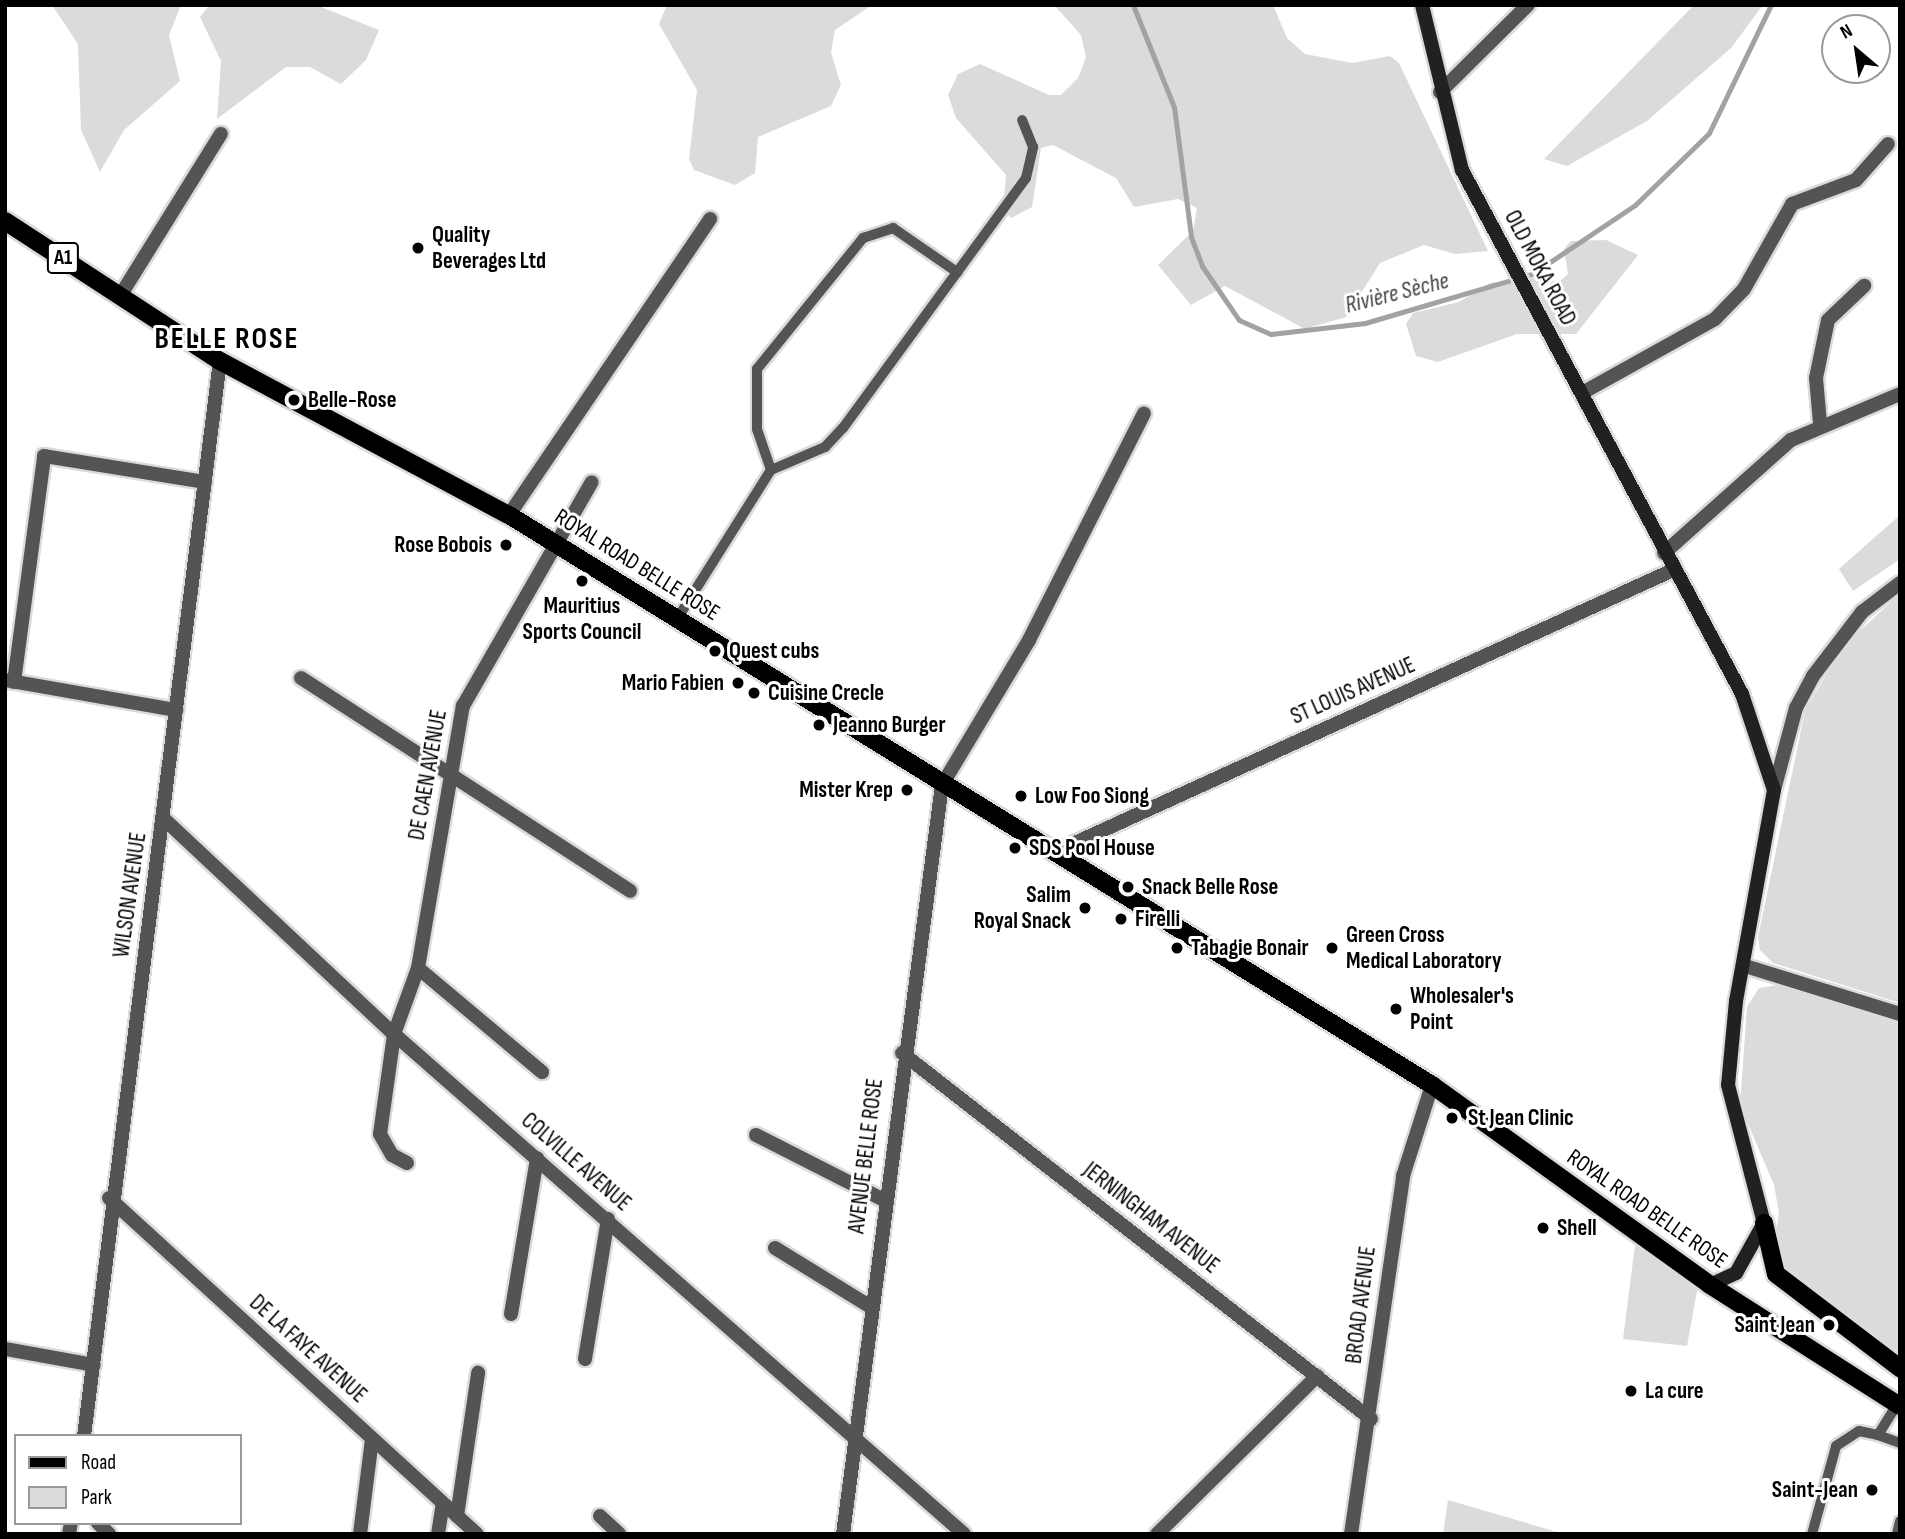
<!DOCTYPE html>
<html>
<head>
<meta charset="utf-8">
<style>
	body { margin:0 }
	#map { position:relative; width:1905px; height:1539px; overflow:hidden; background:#fff; font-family:"Sofia Sans Condensed",sans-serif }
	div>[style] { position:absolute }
	.green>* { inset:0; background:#dbdbdb }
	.stream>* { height:5px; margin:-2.5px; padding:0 2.5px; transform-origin:2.5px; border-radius:2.5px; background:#a2a2a2 }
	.roads { filter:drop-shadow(2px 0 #dbdbdb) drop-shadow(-2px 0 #dbdbdb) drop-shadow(0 2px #dbdbdb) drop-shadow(0 -2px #dbdbdb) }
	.lane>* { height:10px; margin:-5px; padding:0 5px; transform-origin:5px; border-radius:5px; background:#545454 }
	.street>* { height:14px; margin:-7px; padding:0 7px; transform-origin:7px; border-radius:7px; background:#545454 }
	.secondary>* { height:14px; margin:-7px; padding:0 7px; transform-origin:7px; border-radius:7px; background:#212121 }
	.primary>* { height:18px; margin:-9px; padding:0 9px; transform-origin:9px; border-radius:9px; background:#000 }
	.dots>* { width:19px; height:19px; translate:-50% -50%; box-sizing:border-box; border:4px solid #fff; border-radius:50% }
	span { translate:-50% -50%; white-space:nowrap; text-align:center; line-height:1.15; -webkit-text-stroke:6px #fff; paint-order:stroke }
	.shield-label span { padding:2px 5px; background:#fff; border:2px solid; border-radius:5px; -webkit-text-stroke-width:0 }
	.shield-label { font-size:21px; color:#000; font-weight:700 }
	.poi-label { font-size:23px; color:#000; font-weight:700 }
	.left { translate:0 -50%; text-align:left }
	.right { translate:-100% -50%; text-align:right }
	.street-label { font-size:23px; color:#000 }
	.water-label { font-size:24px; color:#434343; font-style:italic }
	.district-label { font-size:30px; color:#000; font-weight:700; letter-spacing:2px }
	.frame { position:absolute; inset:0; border:7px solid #000; pointer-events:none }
	.legend { position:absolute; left:14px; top:1434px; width:228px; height:91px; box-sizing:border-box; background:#fff; border:2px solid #999; margin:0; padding:9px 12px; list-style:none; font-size:21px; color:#000 }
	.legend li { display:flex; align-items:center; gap:14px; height:35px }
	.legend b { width:35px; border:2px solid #999 }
	.north { position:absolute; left:1821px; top:14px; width:70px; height:70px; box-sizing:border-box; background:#fff; border:2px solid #999; border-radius:50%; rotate:331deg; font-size:19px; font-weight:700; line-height:28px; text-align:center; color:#000 }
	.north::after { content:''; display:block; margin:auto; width:24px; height:32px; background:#000; clip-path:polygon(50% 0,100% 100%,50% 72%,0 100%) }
</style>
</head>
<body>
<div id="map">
	<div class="green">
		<div style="clip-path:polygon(52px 5px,181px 5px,169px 35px,180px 81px,124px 130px,100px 172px,81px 130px,78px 44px)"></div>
		<div style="clip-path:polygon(269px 5px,316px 5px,379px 30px,366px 60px,341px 84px,310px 67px,286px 67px,217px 119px,221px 61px,200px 17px,208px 7px)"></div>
		<div style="clip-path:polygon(667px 5px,872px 5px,835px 30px,831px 52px,841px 85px,831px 106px,758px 137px,755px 173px,735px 185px,694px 170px,689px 159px,697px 90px,659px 24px)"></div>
		<div style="clip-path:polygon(1054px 5px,1273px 5px,1287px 38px,1305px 54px,1352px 63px,1390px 56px,1399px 63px,1488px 251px,1455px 254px,1424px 245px,1380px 263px,1346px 317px,1305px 329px,1225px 286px,1191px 305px,1158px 265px,1193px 231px,1197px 208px,1178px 199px,1134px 207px,1116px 178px,1053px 145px,1041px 148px,1032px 207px,1011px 218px,1003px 210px,1006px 175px,956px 118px,948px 95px,958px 74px,980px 64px,1049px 95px,1061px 95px,1078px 78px,1086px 57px,1081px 35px)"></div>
		<div style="clip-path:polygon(1694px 5px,1763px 5px,1731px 48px,1647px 121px,1567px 166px,1544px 159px)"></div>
		<div style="clip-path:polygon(1606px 240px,1638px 255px,1576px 334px,1517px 334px,1438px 362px,1416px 356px,1406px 324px,1413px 313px,1459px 302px,1490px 283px,1536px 277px,1559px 282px,1568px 274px,1564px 249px,1571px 241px)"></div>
		<div style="clip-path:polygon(1900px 515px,1900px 559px,1853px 591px,1839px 569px)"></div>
		<div style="clip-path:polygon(1900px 594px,1900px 1003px,1773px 963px,1760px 950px,1758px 937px,1805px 711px,1843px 646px)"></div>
		<div style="clip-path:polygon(1778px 985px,1900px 1024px,1900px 1357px,1784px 1273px,1773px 1249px,1779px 1213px,1774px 1185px,1740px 1105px,1747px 1007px,1759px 988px)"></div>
		<div style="clip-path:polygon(1635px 1245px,1699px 1280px,1687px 1346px,1623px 1339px)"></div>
		<div style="clip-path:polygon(1448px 1500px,1564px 1534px,1443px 1534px)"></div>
	</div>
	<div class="stream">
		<div style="left:1133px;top:5px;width:110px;rotate:68.1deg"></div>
		<div style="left:1174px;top:107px;width:131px;rotate:82.5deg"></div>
		<div style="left:1191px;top:237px;width:31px;rotate:69deg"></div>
		<div style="left:1202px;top:266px;width:65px;rotate:55.6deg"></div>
		<div style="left:1239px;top:320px;width:35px;rotate:24deg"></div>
		<div style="left:1271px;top:334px;width:95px;rotate:-6.7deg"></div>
		<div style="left:1365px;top:323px;width:174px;rotate:-16.4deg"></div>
		<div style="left:1532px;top:274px;width:124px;rotate:-33.8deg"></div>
		<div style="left:1635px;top:205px;width:103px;rotate:-44.2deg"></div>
		<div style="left:1709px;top:133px;width:142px;rotate:-64.2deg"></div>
	</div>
	<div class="roads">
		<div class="lane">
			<div style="left:771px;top:470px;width:43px;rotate:-108.9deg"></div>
			<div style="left:757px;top:429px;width:60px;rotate:-90deg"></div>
			<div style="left:757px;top:369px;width:169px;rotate:-51deg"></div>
			<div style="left:863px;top:238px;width:32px;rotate:-18deg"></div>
			<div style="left:893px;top:228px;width:78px;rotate:34.5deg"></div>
			<div style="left:677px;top:619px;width:176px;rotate:-57.8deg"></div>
			<div style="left:771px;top:470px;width:59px;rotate:-23.1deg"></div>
			<div style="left:825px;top:447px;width:26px;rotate:-47deg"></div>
			<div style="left:843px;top:428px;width:310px;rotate:-53.8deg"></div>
			<div style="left:1026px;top:178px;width:32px;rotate:-77deg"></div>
			<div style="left:1033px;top:147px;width:29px;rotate:-112deg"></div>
			<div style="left:1878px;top:1435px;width:23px;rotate:20deg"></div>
			<div style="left:1812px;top:1534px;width:91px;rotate:-74.7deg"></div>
			<div style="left:1836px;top:1446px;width:27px;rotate:-33deg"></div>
			<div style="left:1859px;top:1431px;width:19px;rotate:12deg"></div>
			<div style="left:1878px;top:1435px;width:36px;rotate:-58deg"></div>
			<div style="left:1897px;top:1534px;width:13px;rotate:-77deg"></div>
		</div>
		<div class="street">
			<div style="left:1440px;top:92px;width:124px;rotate:-44.7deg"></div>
			<div style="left:120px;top:296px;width:191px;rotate:-58.1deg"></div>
			<div style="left:1582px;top:393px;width:152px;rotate:-29.1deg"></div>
			<div style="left:1715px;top:319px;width:42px;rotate:-46deg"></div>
			<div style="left:1744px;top:289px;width:98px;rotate:-60.5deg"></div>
			<div style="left:1792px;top:204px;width:68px;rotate:-20.6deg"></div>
			<div style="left:1856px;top:180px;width:48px;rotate:-48.4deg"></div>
			<div style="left:1820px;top:423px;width:45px;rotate:-95.1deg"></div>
			<div style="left:1816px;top:378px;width:59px;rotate:-78.3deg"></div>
			<div style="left:1828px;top:320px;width:50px;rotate:-43.4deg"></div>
			<div style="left:509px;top:515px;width:358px;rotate:-55.8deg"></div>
			<div style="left:1664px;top:553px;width:170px;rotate:-41.7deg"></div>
			<div style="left:1791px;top:440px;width:118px;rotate:-22.9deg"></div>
			<div style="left:301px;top:678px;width:392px;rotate:32.9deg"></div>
			<div style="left:5px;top:680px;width:174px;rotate:10deg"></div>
			<div style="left:14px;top:682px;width:228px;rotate:-82.4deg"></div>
			<div style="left:44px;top:456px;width:163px;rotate:9.2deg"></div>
			<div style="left:1774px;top:790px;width:85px;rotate:-75deg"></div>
			<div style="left:1796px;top:708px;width:36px;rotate:-62deg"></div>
			<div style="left:1813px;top:676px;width:81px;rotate:-52.6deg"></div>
			<div style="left:1862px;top:612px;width:48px;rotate:-37.3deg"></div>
			<div style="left:164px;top:819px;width:315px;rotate:43.1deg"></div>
			<div style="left:394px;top:1034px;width:758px;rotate:41.26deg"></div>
			<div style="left:1053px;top:853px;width:682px;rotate:-24.53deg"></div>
			<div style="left:1745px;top:966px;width:162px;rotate:17.2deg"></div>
			<div style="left:418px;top:968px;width:162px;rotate:40deg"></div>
			<div style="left:902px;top:1053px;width:595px;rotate:37.97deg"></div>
			<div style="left:756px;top:1135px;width:144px;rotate:26.9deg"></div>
			<div style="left:407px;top:1163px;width:17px;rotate:-152deg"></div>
			<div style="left:392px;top:1155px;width:24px;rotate:-120deg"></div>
			<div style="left:380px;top:1134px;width:101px;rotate:-82deg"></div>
			<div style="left:394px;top:1034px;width:70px;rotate:-70deg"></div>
			<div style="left:418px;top:968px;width:266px;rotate:-80.3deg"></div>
			<div style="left:463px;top:706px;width:258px;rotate:-60.1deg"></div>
			<div style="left:109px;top:1198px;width:498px;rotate:42.4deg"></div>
			<div style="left:775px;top:1248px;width:113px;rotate:31.6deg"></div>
			<div style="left:511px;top:1314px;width:158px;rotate:-80.5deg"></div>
			<div style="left:5px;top:1349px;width:90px;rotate:10.2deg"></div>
			<div style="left:585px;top:1359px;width:142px;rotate:-80.7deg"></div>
			<div style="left:84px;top:1436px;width:1084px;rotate:-82.79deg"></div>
			<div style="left:457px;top:1516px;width:145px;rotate:-81.6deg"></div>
			<div style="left:600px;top:1516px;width:26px;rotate:43deg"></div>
			<div style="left:98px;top:1523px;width:16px;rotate:45deg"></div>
			<div style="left:69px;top:1534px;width:11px;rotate:-80deg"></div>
			<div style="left:360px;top:1534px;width:96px;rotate:-82.8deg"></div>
			<div style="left:438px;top:1534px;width:30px;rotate:-81deg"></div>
			<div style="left:843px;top:1534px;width:756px;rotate:-82.47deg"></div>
			<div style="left:942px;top:785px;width:169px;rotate:-59deg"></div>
			<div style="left:1029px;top:640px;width:254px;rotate:-63.1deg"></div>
			<div style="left:1157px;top:1534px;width:225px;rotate:-44.6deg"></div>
			<div style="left:1351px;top:1534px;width:362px;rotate:-81.7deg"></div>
			<div style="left:1403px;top:1176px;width:96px;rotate:-72.3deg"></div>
		</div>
		<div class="secondary">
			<div style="left:1422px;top:5px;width:170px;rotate:76.4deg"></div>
			<div style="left:1462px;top:170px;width:594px;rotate:61.88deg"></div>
			<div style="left:1742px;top:694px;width:101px;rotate:71.6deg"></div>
			<div style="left:1774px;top:790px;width:214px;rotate:100.2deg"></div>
			<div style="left:1736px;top:1001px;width:84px;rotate:95.4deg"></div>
			<div style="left:1728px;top:1085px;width:143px;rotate:75.4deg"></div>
			<div style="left:1764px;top:1223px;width:57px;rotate:119.2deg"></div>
			<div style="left:1736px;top:1273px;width:29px;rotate:155deg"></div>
		</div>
		<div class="primary">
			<div style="left:5px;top:221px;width:257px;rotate:33.1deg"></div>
			<div style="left:220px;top:361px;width:327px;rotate:28.1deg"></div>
			<div style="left:509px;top:515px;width:1085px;rotate:31.7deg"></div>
			<div style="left:1432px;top:1085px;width:342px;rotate:35.7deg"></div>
			<div style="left:1710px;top:1285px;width:225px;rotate:32.5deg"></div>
			<div style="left:1764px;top:1223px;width:52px;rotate:76.8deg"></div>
			<div style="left:1776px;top:1274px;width:156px;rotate:37.2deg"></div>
		</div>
	</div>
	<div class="dots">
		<div style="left:418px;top:248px;background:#000"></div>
		<div style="left:294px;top:400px;background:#000"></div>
		<div style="left:506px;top:545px;background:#000"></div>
		<div style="left:582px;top:581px;background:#000"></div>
		<div style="left:715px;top:651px;background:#000"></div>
		<div style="left:738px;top:683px;background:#000"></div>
		<div style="left:754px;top:693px;background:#000"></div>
		<div style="left:819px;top:725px;background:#000"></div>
		<div style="left:907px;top:790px;background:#000"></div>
		<div style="left:1021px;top:796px;background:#000"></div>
		<div style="left:1015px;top:848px;background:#000"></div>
		<div style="left:1128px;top:887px;background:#000"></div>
		<div style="left:1085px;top:908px;background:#000"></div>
		<div style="left:1121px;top:919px;background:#000"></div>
		<div style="left:1177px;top:948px;background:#000"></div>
		<div style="left:1332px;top:948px;background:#000"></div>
		<div style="left:1396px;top:1009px;background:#000"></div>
		<div style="left:1452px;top:1118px;background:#000"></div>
		<div style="left:1543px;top:1228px;background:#000"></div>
		<div style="left:1829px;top:1325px;background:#000"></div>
		<div style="left:1631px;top:1391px;background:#000"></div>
		<div style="left:1872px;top:1490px;background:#000"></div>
	</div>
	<div class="shield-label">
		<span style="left:63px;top:258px">A1</span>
	</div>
	<div class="poi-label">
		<span class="left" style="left:432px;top:248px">Quality<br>Beverages Ltd</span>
		<span class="left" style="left:308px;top:400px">Belle-Rose</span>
		<span class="right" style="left:492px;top:545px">Rose Bobois</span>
		<span style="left:582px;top:619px">Mauritius<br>Sports Council</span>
		<span class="left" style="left:729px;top:651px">Quest cubs</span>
		<span class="right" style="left:724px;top:683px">Mario Fabien</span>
		<span class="left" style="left:768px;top:693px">Cuisine Crecle</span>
		<span class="left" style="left:833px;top:725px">Jeanno Burger</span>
		<span class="right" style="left:893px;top:790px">Mister Krep</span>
		<span class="left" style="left:1035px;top:796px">Low Foo Siong</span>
		<span class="left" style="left:1029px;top:848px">SDS Pool House</span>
		<span class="left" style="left:1142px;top:887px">Snack Belle Rose</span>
		<span class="right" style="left:1071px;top:908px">Salim<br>Royal Snack</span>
		<span class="left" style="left:1135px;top:919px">Firelli</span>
		<span class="left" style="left:1346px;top:948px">Green Cross<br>Medical Laboratory</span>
		<span class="left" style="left:1191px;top:948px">Tabagie Bonair</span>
		<span class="left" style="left:1410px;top:1009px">Wholesaler's<br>Point</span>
		<span class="left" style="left:1468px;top:1118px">St Jean Clinic</span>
		<span class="left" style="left:1557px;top:1228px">Shell</span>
		<span class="right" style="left:1815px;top:1325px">Saint Jean</span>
		<span class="left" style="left:1645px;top:1391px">La cure</span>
		<span class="right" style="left:1858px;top:1490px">Saint-Jean</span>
	</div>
	<div class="street-label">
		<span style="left:1540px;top:268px;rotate:62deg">OLD MOKA ROAD</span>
		<span style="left:637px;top:565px;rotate:32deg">ROYAL ROAD BELLE ROSE</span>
		<span style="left:1353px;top:691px;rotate:-24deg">ST LOUIS AVENUE</span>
		<span style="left:428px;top:775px;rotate:-80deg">DE CAEN AVENUE</span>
		<span style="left:130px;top:895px;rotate:-82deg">WILSON AVENUE</span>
		<span style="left:866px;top:1156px;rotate:-83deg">AVENUE BELLE ROSE</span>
		<span style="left:576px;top:1162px;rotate:41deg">COLVILLE AVENUE</span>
		<span style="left:1647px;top:1209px;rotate:35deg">ROYAL ROAD BELLE ROSE</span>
		<span style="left:1151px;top:1218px;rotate:38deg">JERNINGHAM AVENUE</span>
		<span style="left:1361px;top:1305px;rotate:-83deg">BROAD AVENUE</span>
		<span style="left:308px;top:1349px;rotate:42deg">DE LA FAYE AVENUE</span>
	</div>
	<div class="water-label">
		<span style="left:1397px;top:293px;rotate:-14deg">Rivière Sèche</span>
	</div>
	<div class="district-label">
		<span style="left:227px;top:339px">BELLE ROSE</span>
	</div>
	<div class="frame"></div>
	<ul class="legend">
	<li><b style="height:9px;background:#000"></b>Road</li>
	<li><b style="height:19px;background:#dbdbdb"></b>Park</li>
	</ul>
	<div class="north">N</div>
</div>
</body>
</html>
